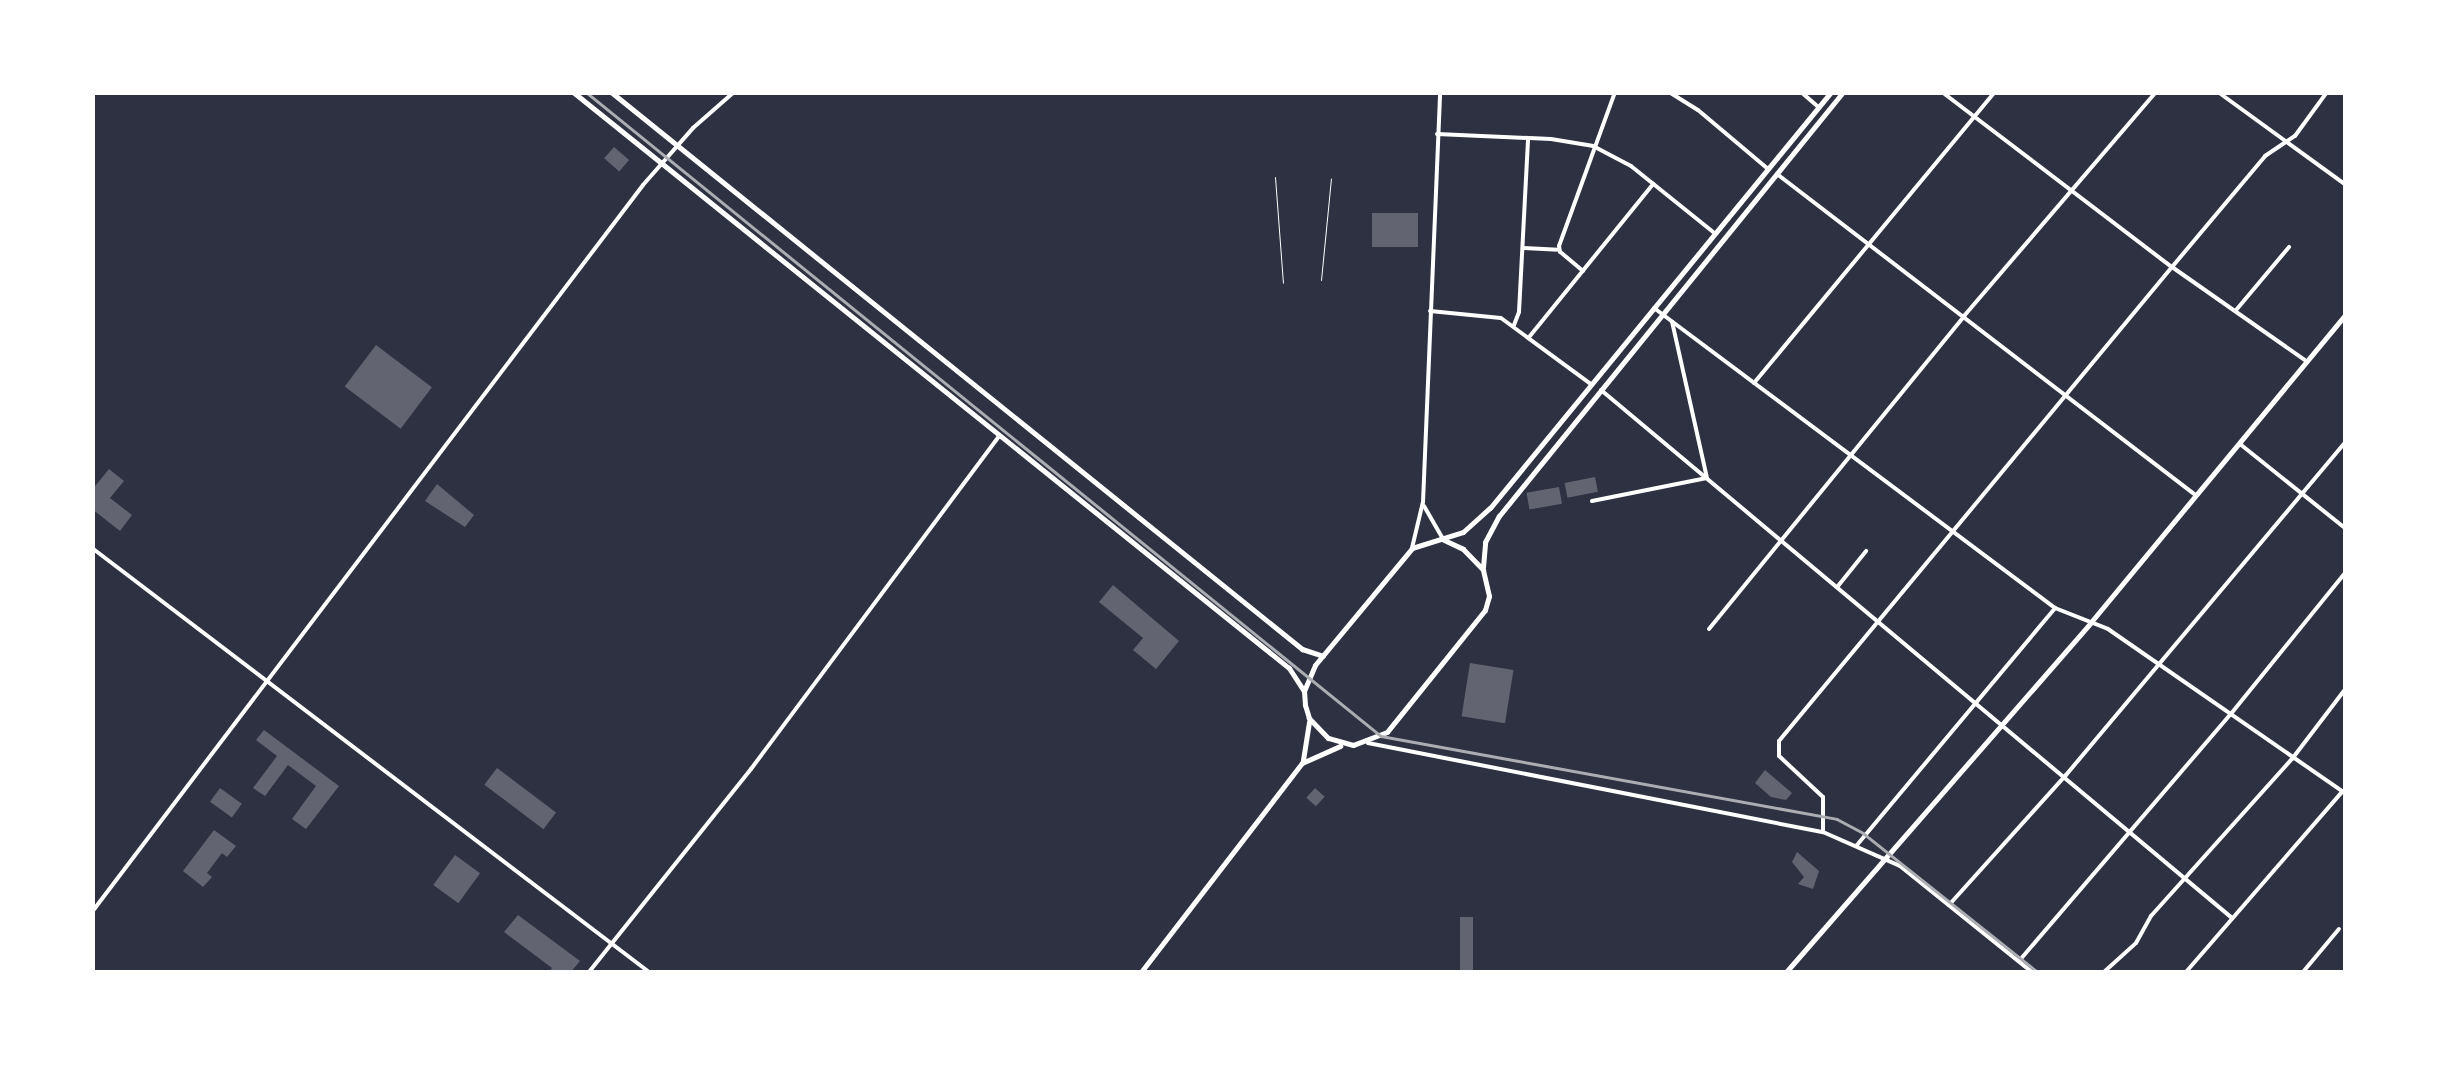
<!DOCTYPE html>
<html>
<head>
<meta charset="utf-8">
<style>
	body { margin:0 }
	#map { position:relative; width:2438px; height:1065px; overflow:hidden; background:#2d3142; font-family:"PT Sans Narrow",sans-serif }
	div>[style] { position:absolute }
	.building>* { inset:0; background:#626471; transform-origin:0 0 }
	.service>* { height:1px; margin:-0.5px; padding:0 0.5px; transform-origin:0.5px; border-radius:0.5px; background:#fff }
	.minor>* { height:4px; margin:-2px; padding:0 2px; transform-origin:2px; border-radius:2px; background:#fff }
	.tertiary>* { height:4px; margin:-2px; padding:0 2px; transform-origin:2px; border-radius:2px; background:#fff }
	.secondary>* { height:5px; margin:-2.5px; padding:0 2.5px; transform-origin:2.5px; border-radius:2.5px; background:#fff }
	.tram>* { height:2.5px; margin:-1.25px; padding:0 1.25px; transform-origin:1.25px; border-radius:1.25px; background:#abadb3 }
	span { translate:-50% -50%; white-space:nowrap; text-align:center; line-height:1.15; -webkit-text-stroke:9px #fff; paint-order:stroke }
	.frame { position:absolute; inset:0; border:95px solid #fff; pointer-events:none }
</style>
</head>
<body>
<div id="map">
	<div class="building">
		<div style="left:614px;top:147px;width:20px;height:15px;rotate:41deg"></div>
		<div style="left:1372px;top:213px;width:46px;height:34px"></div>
		<div style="left:376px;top:345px;width:70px;height:52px;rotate:37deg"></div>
		<div style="clip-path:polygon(109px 469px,124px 481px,110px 498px,132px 515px,120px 531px,92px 509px,92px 490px)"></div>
		<div style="left:1595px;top:477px;width:15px;height:31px;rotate:79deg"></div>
		<div style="clip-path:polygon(437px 484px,474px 515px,465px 527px,425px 501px)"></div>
		<div style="left:1559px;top:487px;width:17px;height:33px;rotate:80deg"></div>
		<div style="clip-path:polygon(1113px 585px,1179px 641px,1156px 669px,1133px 650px,1143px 638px,1099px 602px)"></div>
		<div style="left:1470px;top:663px;width:44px;height:54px;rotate:9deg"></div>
		<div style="clip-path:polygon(264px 730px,339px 786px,306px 829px,292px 819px,316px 786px,288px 765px,265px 796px,253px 788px,277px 756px,256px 740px)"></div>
		<div style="left:497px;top:768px;width:74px;height:21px;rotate:37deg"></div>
		<div style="clip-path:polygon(1765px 770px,1792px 793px,1786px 800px,1771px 797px,1755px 783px)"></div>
		<div style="left:220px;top:788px;width:27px;height:17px;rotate:36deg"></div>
		<div style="left:1315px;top:788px;width:13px;height:13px;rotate:42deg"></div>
		<div style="clip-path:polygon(214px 830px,236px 846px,227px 857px,222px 853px,207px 873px,212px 877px,203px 887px,183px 871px)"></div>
		<div style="clip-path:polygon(1797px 852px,1819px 871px,1813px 889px,1798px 884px,1804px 877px,1792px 862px)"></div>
		<div style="left:455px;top:855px;width:31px;height:37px;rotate:36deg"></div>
		<div style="clip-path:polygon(518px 915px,580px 961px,571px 972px,549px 972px,552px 968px,504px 932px)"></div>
		<div style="left:1460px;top:917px;width:13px;height:55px"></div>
	</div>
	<div class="service">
		<div style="left:1275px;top:177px;width:106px;rotate:85.7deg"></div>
		<div style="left:1321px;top:280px;width:102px;rotate:-84.4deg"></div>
	</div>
	<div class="minor">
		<div style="left:1669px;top:92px;width:34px;rotate:32deg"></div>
		<div style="left:1698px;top:110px;width:92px;rotate:40.1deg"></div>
		<div style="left:1801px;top:92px;width:23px;rotate:41deg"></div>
		<div style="left:1942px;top:92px;width:289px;rotate:37.3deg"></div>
		<div style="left:2172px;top:267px;width:164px;rotate:35deg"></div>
		<div style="left:1437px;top:134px;width:114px;rotate:2.5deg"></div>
		<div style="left:1551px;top:139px;width:43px;rotate:9.5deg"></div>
		<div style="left:1593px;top:146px;width:43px;rotate:27.8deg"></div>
		<div style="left:1631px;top:166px;width:105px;rotate:38.8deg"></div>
		<div style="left:1777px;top:174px;width:526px;rotate:37.5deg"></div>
		<div style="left:1523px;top:248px;width:35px;rotate:3deg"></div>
		<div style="left:1583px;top:271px;width:30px;rotate:-140deg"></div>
		<div style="left:1560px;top:252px;width:6px;rotate:-99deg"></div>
		<div style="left:1559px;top:246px;width:164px;rotate:-70deg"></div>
		<div style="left:2237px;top:309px;width:81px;rotate:-50deg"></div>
		<div style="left:1430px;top:311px;width:71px;rotate:5.6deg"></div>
		<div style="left:1501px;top:318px;width:112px;rotate:36.3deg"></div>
		<div style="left:1514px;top:325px;width:14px;rotate:-69deg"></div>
		<div style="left:1519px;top:312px;width:174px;rotate:-87deg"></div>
		<div style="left:1530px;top:336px;width:196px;rotate:-51deg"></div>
		<div style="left:1754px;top:383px;width:378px;rotate:-50.4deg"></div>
		<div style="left:1601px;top:390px;width:823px;rotate:39.92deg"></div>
		<div style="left:2240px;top:444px;width:136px;rotate:38.7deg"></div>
		<div style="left:1592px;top:501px;width:117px;rotate:-11.3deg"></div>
		<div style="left:1707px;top:478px;width:160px;rotate:-102.6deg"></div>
		<div style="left:1838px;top:586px;width:45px;rotate:-51.3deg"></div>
		<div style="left:1709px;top:629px;width:404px;rotate:-50.8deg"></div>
		<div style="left:1964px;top:316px;width:295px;rotate:-49.4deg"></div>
		<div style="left:1823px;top:832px;width:35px;rotate:-90deg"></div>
		<div style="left:1823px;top:797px;width:60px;rotate:-137deg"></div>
		<div style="left:1779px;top:756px;width:15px;rotate:-90deg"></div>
		<div style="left:1779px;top:741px;width:616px;rotate:-50.34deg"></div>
		<div style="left:2172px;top:267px;width:145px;rotate:-50deg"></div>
		<div style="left:2265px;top:156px;width:36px;rotate:-34deg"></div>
		<div style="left:2295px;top:136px;width:54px;rotate:-54deg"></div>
		<div style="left:1857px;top:845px;width:309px;rotate:-50.1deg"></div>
		<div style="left:1949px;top:905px;width:175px;rotate:-48deg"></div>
		<div style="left:2066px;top:775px;width:436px;rotate:-50deg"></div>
		<div style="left:2019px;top:961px;width:324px;rotate:-49.4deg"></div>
		<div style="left:2230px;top:715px;width:184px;rotate:-51deg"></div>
		<div style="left:589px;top:972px;width:260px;rotate:-51.4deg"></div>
		<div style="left:751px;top:769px;width:415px;rotate:-53.3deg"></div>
		<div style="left:2104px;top:972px;width:43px;rotate:-42.2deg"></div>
		<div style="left:2136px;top:943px;width:31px;rotate:-61deg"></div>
		<div style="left:2151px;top:916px;width:211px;rotate:-48.1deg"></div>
		<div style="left:2186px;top:972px;width:238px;rotate:-49.1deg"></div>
		<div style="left:2303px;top:972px;width:56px;rotate:-50.1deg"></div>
	</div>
	<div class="tertiary">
		<div style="left:2218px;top:92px;width:158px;rotate:36deg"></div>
		<div style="left:1654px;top:308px;width:501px;rotate:36.8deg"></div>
		<div style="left:2055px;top:608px;width:57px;rotate:21.6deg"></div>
		<div style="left:2108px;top:629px;width:290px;rotate:34.7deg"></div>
		<div style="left:1424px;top:506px;width:36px;rotate:60deg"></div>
		<div style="left:92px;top:548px;width:700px;rotate:37.28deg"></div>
		<div style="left:1412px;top:548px;width:47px;rotate:-76.6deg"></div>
		<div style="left:1423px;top:502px;width:410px;rotate:-87.6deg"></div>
		<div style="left:1368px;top:743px;width:464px;rotate:11.1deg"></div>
		<div style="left:1823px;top:832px;width:84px;rotate:23.8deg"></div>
		<div style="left:1900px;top:866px;width:169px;rotate:38.8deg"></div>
		<div style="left:2292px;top:759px;width:89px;rotate:-52.7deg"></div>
		<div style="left:92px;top:912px;width:912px;rotate:-52.84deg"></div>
		<div style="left:643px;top:185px;width:76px;rotate:-48.7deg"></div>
		<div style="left:693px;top:128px;width:55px;rotate:-41.3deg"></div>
	</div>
	<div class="secondary">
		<div style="left:573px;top:92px;width:919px;rotate:38.82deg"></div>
		<div style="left:1289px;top:668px;width:27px;rotate:57deg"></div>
		<div style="left:611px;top:92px;width:888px;rotate:38.87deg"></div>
		<div style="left:1302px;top:649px;width:22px;rotate:18deg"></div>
		<div style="left:1444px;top:540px;width:21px;rotate:25deg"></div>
		<div style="left:1463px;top:549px;width:29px;rotate:46deg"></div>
		<div style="left:1483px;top:570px;width:27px;rotate:77deg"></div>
		<div style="left:1489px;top:596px;width:15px;rotate:106deg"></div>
		<div style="left:1485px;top:610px;width:156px;rotate:128.8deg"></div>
		<div style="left:1387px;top:732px;width:36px;rotate:159deg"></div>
		<div style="left:1353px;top:745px;width:26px;rotate:-164deg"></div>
		<div style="left:1328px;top:738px;width:28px;rotate:-134deg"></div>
		<div style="left:1309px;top:718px;width:14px;rotate:-107deg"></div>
		<div style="left:1305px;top:705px;width:14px;rotate:-94deg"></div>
		<div style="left:1304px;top:691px;width:28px;rotate:-67deg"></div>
		<div style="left:1315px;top:665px;width:152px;rotate:-50.3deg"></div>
		<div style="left:1412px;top:548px;width:53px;rotate:-17.4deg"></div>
		<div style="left:1463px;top:532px;width:36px;rotate:-42deg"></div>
		<div style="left:1490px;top:508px;width:538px;rotate:-50.66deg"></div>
		<div style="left:1483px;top:567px;width:25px;rotate:-85deg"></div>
		<div style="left:1485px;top:542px;width:30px;rotate:-62deg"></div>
		<div style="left:1499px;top:516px;width:546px;rotate:-50.95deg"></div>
		<div style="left:1303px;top:760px;width:39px;rotate:-81deg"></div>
		<div style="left:1141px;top:972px;width:264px;rotate:-52.4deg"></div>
		<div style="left:1302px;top:763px;width:42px;rotate:-24.1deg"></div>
		<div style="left:1786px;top:972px;width:464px;rotate:-48.9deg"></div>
		<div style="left:2091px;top:622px;width:400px;rotate:-50.4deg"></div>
	</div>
	<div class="tram">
		<div style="left:586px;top:92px;width:1023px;rotate:39.01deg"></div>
		<div style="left:1381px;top:736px;width:463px;rotate:10.3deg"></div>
		<div style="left:1837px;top:819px;width:30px;rotate:28deg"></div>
		<div style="left:1863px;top:833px;width:223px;rotate:38.5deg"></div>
	</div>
	<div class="frame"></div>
</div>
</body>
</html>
